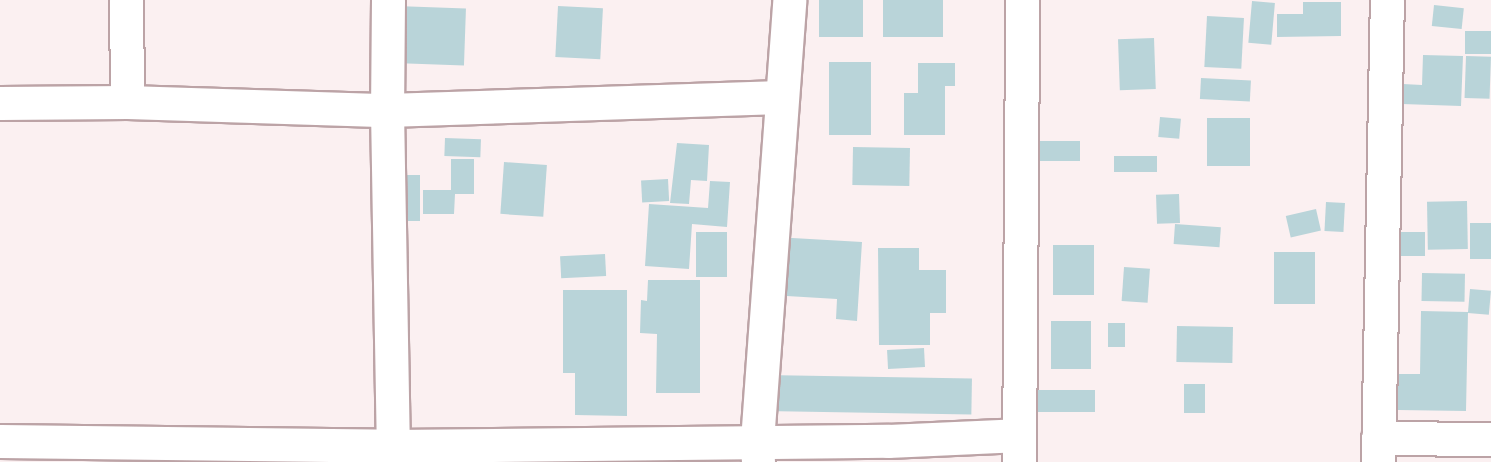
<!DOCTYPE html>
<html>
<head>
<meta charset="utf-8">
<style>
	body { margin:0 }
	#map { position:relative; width:1491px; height:462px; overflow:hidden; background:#fbf0f1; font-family:Lato,sans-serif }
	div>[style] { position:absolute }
	.building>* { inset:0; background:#b9d4d9; transform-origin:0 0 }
	.roads { filter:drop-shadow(2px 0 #bca3a6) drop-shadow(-2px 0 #bca3a6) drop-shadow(0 2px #bca3a6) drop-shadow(0 -2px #bca3a6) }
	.minor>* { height:33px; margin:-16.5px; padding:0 16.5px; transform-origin:16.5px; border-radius:16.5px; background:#fff }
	span { translate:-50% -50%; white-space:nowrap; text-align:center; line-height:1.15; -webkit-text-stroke:6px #fff; paint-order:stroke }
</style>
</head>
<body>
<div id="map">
	<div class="building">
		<div style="left:819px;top:0;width:44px;height:37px"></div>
		<div style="left:883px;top:0;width:60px;height:37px"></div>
		<div style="left:1252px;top:1px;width:23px;height:42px;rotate:5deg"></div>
		<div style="clip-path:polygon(1303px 2px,1341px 2px,1341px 36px,1277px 37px,1277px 14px,1303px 14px)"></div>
		<div style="left:1434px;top:5px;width:30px;height:21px;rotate:6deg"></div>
		<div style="left:396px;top:6px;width:70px;height:57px;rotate:2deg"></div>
		<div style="left:558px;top:6px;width:45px;height:51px;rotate:3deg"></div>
		<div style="left:1207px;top:16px;width:37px;height:51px;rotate:3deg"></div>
		<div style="left:1491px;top:31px;width:23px;height:26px;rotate:90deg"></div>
		<div style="left:1154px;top:38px;width:51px;height:36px;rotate:88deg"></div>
		<div style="clip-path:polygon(1423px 55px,1463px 56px,1461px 106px,1402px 104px,1403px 84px,1422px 85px)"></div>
		<div style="left:1466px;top:56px;width:25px;height:42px;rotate:2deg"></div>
		<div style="left:829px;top:62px;width:42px;height:73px"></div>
		<div style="clip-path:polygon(918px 63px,955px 63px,955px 86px,945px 86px,945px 135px,904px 135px,904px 93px,918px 93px)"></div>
		<div style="left:1201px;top:78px;width:50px;height:21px;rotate:3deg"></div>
		<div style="left:1160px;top:117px;width:21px;height:20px;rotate:5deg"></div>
		<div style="left:1207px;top:118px;width:43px;height:48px"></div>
		<div style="left:445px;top:138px;width:36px;height:18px;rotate:2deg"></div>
		<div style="left:1027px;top:141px;width:53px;height:20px"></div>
		<div style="clip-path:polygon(677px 143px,709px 145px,707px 181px,691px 180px,689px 204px,670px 203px)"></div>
		<div style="left:853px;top:147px;width:57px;height:38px;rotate:1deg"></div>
		<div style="left:1157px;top:156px;width:16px;height:43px;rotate:90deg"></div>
		<div style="clip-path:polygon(451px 159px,474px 159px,474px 194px,455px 194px,454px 214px,423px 214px,423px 190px,451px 190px)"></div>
		<div style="left:504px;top:162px;width:43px;height:52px;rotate:4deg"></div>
		<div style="left:397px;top:175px;width:23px;height:46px"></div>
		<div style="left:668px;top:179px;width:22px;height:27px;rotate:87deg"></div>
		<div style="clip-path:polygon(710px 181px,730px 182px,727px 227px,692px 224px,689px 269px,645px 266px,649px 204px,708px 208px)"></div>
		<div style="left:1179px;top:194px;width:29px;height:23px;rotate:88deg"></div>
		<div style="left:1467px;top:201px;width:48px;height:40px;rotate:89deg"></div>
		<div style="left:1326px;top:202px;width:19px;height:29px;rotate:3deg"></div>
		<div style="left:1316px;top:209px;width:22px;height:31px;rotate:77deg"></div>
		<div style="left:1470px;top:223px;width:21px;height:36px"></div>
		<div style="left:1175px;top:224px;width:46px;height:20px;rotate:4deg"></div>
		<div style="left:696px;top:232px;width:31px;height:45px"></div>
		<div style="left:1392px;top:232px;width:33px;height:24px"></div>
		<div style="clip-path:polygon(775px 237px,862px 242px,857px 321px,836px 319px,837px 299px,770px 295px)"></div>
		<div style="left:1053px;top:245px;width:41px;height:50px"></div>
		<div style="clip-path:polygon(878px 248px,919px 248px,919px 270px,946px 270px,946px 313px,930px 313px,930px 345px,879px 345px)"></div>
		<div style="left:1274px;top:252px;width:41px;height:52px"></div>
		<div style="left:605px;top:254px;width:22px;height:45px;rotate:87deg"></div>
		<div style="left:1124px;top:267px;width:26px;height:34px;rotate:4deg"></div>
		<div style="left:1422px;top:273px;width:43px;height:28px;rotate:1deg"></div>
		<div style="clip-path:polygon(648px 280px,700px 280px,700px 393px,656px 393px,657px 334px,640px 333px,641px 300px,647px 301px)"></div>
		<div style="left:1470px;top:289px;width:21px;height:24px;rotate:5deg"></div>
		<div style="clip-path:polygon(563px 290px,627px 290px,627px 416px,575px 415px,575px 373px,563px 373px)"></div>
		<div style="clip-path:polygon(1421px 311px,1468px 312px,1466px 411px,1398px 410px,1398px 374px,1420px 374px)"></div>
		<div style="left:1051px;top:321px;width:40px;height:48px"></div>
		<div style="left:1108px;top:323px;width:17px;height:24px"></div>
		<div style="left:1177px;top:326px;width:56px;height:36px;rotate:1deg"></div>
		<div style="left:924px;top:348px;width:19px;height:37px;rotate:87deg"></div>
		<div style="left:765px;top:375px;width:207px;height:36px;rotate:1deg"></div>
		<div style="left:1184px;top:384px;width:21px;height:29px"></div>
		<div style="left:1020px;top:390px;width:75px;height:22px"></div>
	</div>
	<div class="roads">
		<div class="minor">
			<div style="left:126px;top:0;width:102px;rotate:89.4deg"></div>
			<div style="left:388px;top:0;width:110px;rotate:90.5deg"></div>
			<div style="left:387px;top:110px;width:336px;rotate:89deg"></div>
			<div style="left:393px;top:446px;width:17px;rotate:107deg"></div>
			<div style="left:0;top:103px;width:127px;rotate:-0.5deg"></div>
			<div style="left:127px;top:102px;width:260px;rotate:1.8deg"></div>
			<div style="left:387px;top:110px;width:394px;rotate:-1.9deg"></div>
			<div style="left:1378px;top:438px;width:113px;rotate:0.5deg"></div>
			<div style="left:0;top:441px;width:393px;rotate:0.7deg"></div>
			<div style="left:393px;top:446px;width:495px;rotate:-0.6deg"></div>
			<div style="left:888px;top:441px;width:131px;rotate:-2.6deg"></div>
			<div style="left:758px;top:462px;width:21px;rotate:-93deg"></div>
			<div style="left:757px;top:441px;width:442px;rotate:-85.8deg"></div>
			<div style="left:1019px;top:462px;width:462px;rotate:-89.6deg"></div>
			<div style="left:1378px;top:462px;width:462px;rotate:-88.9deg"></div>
		</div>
	</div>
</div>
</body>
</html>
